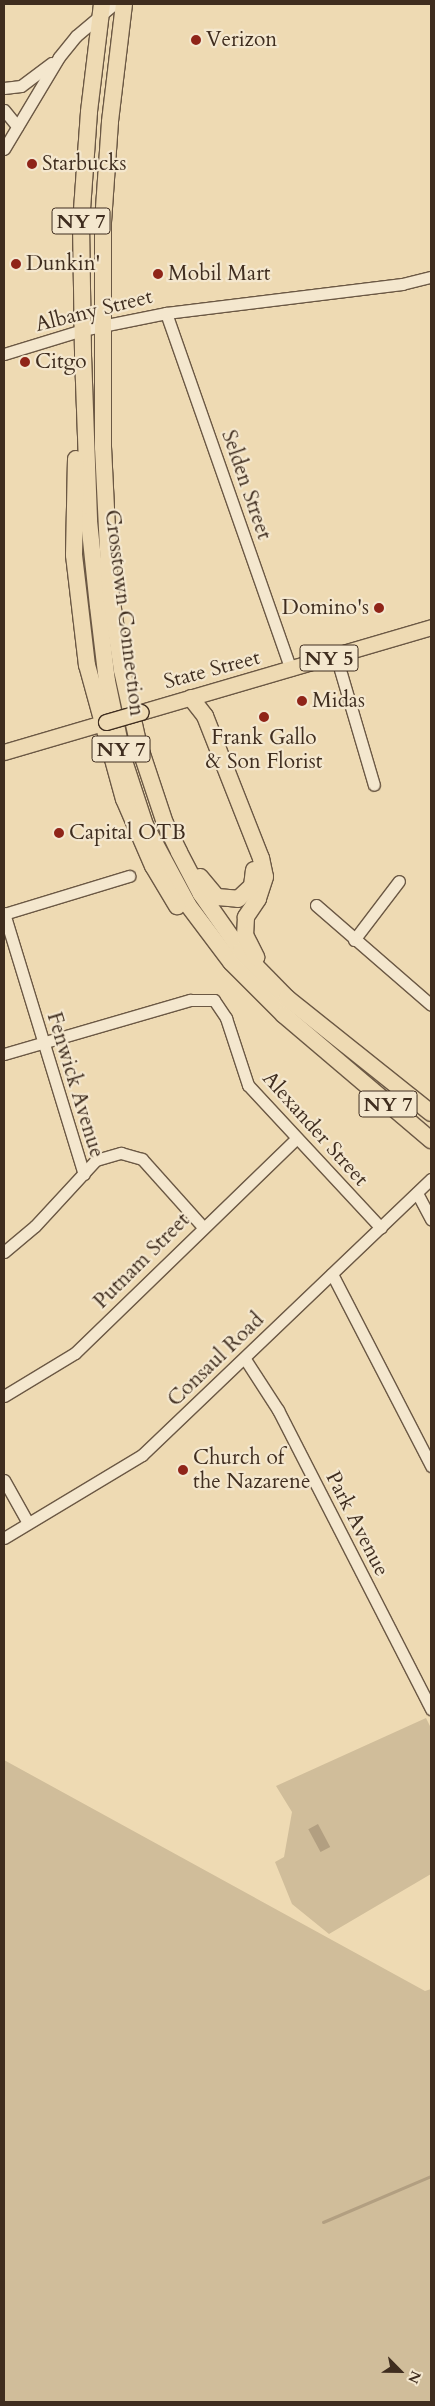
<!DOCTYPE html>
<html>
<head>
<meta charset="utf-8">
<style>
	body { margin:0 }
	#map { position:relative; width:435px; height:2406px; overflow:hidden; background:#eedab3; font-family:Cardo,serif }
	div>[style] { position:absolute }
	.green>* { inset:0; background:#d0bd9a }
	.water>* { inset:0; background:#b29f81; transform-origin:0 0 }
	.stream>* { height:3px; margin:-1.5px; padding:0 1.5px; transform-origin:1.5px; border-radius:1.5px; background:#b29f81 }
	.roads { filter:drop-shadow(1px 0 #6b5844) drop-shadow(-1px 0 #6b5844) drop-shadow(0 1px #6b5844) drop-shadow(0 -1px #6b5844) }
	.minor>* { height:11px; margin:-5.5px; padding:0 5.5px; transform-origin:5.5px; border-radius:5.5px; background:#f4e7ce }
	.major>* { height:15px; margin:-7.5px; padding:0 7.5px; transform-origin:7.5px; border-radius:7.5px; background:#eedab3 }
	.highway>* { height:16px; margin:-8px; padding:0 8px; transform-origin:8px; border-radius:8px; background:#eedab3 }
	.bridges { filter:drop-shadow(1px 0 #3f2d1f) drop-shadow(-1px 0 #3f2d1f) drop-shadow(0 1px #3f2d1f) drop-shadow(0 -1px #3f2d1f) }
	.major-bridge>* { height:15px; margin:-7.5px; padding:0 7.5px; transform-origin:7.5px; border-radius:7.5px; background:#eedab3 }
	.dots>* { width:14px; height:14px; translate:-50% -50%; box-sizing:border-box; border:2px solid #f4e7ce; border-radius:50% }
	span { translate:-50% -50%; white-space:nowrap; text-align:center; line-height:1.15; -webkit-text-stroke:4.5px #f4e7ce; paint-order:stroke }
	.shield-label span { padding:1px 4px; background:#f4e7ce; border:1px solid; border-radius:4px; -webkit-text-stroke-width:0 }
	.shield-label { font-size:20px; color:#3f2d1f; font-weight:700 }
	.poi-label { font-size:21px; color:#3f2d1f }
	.left { translate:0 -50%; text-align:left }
	.right { translate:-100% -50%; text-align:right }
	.street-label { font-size:21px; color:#3f2d1f }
	.frame { position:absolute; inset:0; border:5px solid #3f2d1f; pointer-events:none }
	.north { position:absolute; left:375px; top:2346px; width:50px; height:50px; -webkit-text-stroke:4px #f4e7ce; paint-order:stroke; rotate:113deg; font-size:14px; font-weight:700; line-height:20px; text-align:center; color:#3f2d1f }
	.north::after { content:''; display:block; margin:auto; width:18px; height:22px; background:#3f2d1f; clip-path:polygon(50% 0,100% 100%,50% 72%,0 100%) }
</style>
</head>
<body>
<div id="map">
	<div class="green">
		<div style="clip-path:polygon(426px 1718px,431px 1728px,431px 1874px,329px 1934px,292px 1904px,275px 1862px,284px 1857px,292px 1812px,276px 1786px)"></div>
		<div style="clip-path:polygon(4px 1760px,425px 1991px,431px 1989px,431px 2402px,4px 2402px)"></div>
	</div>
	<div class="water">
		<div style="left:318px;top:1824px;width:26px;height:11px;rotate:62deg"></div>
	</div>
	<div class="stream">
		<div style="left:323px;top:2222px;width:117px;rotate:-23.1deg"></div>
	</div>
	<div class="roads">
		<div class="minor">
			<div style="left:4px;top:88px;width:17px;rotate:-7deg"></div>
			<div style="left:21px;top:86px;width:38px;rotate:-37deg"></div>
			<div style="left:4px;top:110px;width:21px;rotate:51deg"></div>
			<div style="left:4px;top:149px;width:107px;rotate:-59.1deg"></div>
			<div style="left:59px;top:57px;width:27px;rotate:-51deg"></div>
			<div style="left:76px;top:36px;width:50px;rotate:-40.1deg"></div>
			<div style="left:166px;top:313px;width:378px;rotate:70.7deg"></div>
			<div style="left:4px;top:354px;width:82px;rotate:-17.1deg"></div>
			<div style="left:82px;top:330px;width:86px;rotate:-11.4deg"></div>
			<div style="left:166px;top:313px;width:238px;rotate:-7deg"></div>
			<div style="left:402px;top:284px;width:30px;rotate:-14deg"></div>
			<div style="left:336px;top:656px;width:134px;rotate:73.6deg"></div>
			<div style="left:316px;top:905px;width:152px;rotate:41deg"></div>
			<div style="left:4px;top:913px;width:273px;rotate:73deg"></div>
			<div style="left:4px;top:914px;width:131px;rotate:-16.9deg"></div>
			<div style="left:354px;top:940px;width:74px;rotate:-52.7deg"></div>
			<div style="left:4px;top:1054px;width:194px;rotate:-16.2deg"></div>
			<div style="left:190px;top:1000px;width:24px"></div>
			<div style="left:214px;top:1000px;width:22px;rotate:56deg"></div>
			<div style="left:226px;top:1018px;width:71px;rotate:71.8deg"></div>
			<div style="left:248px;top:1085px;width:195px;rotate:47.1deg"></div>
			<div style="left:417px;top:1193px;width:30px;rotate:62deg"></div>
			<div style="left:4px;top:1252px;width:40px;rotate:-40deg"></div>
			<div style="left:35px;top:1226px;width:90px;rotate:-47.3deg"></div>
			<div style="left:96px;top:1160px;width:26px;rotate:-16deg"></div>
			<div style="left:121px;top:1153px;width:22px;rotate:16deg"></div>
			<div style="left:142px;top:1159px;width:91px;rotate:48.1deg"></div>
			<div style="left:332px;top:1274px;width:216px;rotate:62.7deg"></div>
			<div style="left:245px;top:1359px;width:61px;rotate:57.1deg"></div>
			<div style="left:278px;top:1410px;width:336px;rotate:62.9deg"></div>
			<div style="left:4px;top:1396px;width:83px;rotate:-31.2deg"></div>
			<div style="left:75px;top:1353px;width:308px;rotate:-44.1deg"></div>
			<div style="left:4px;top:1480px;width:49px;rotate:60.8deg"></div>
			<div style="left:4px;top:1538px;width:161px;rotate:-31deg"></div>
			<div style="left:142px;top:1455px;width:400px;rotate:-43.7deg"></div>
		</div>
		<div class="major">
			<div style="left:141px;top:712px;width:302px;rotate:-16.3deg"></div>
			<div style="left:4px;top:752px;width:106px;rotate:-16.4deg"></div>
		</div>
		<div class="highway">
			<div style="left:102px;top:4px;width:109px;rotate:96.9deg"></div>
			<div style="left:89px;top:112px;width:112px;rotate:94.1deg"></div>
			<div style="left:81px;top:224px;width:131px;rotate:89.1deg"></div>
			<div style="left:83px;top:355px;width:166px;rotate:87.9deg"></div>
			<div style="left:89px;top:521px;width:85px;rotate:84deg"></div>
			<div style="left:98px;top:606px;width:76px;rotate:83.2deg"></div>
			<div style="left:107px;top:681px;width:79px;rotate:78.3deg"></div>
			<div style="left:123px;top:758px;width:71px;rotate:71.8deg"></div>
			<div style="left:145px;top:825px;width:91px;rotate:61.7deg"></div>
			<div style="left:188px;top:905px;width:71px;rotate:53deg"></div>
			<div style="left:231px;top:962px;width:75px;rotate:45deg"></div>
			<div style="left:284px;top:1015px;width:193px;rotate:40.4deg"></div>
			<div style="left:124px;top:4px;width:119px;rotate:96.8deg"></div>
			<div style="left:110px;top:122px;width:101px;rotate:94deg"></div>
			<div style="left:103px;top:223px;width:224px;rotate:90deg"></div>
			<div style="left:103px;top:447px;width:141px;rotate:87.2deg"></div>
			<div style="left:110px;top:588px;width:83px;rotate:81.7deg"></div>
			<div style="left:122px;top:670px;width:74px;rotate:77.5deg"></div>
			<div style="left:138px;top:742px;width:85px;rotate:71.6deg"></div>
			<div style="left:165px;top:823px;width:32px;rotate:64deg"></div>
			<div style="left:179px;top:852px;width:47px;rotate:62.4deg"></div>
			<div style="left:201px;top:894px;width:70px;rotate:54.9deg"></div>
			<div style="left:241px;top:951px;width:66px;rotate:45.6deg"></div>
			<div style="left:287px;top:998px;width:184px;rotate:38.6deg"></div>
			<div style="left:76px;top:459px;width:96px;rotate:91.2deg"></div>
			<div style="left:74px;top:555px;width:111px;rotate:83.3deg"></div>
			<div style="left:87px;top:665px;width:139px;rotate:74.6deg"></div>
			<div style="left:124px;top:799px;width:73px;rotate:66.6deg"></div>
			<div style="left:153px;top:866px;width:47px;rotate:59deg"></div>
			<div style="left:191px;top:698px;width:23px;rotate:52deg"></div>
			<div style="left:205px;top:716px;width:153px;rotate:68.5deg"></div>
			<div style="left:261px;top:858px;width:19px;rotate:78deg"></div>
			<div style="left:265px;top:877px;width:23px;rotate:108deg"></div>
			<div style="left:258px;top:899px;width:22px;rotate:124deg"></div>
			<div style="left:246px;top:917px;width:18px;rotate:93deg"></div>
			<div style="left:245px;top:935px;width:25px;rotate:63deg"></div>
			<div style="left:200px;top:877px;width:26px;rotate:50deg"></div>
			<div style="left:217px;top:897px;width:21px;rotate:5deg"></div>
			<div style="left:238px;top:899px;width:19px;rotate:-43deg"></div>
			<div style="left:252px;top:886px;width:16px;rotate:-83deg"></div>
		</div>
	</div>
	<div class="bridges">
		<div class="major-bridge">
			<div style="left:106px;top:722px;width:36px;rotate:-16deg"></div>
		</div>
	</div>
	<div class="dots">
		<div style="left:196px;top:40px;background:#8f2418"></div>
		<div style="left:32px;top:164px;background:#8f2418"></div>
		<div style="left:16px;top:264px;background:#8f2418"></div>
		<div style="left:158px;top:274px;background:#8f2418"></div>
		<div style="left:25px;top:362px;background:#8f2418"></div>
		<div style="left:379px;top:608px;background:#8f2418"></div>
		<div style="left:302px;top:701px;background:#8f2418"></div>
		<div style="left:264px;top:717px;background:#8f2418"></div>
		<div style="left:59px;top:833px;background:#8f2418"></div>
		<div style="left:183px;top:1470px;background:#8f2418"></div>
	</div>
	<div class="shield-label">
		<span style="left:81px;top:221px">NY 7</span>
		<span style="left:329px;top:658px">NY 5</span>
		<span style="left:121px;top:749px">NY 7</span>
		<span style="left:388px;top:1104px">NY 7</span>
	</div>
	<div class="poi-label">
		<span class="left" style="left:206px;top:40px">Verizon</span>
		<span class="left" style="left:42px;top:164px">Starbucks</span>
		<span class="left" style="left:26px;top:264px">Dunkin'</span>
		<span class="left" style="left:168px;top:274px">Mobil Mart</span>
		<span class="left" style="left:35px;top:362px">Citgo</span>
		<span class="right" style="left:369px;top:608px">Domino's</span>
		<span class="left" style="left:312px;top:701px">Midas</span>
		<span style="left:264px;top:750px">Frank Gallo<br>&amp; Son Florist</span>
		<span class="left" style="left:69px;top:833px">Capital OTB</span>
		<span class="left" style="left:193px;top:1470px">Church of<br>the Nazarene</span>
	</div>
	<div class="street-label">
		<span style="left:94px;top:311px;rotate:-14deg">Albany Street</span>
		<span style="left:246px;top:485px;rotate:71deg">Selden Street</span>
		<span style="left:124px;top:613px;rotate:83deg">Crosstown Connection</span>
		<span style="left:212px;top:670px;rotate:-15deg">State Street</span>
		<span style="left:75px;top:1085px;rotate:73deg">Fenwick Avenue</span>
		<span style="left:315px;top:1129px;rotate:48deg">Alexander Street</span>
		<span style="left:142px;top:1261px;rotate:-45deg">Putnam Street</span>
		<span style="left:216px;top:1360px;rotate:-44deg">Consaul Road</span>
		<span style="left:357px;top:1524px;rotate:63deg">Park Avenue</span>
	</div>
	<div class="frame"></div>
	<div class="north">N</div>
</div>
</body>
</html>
